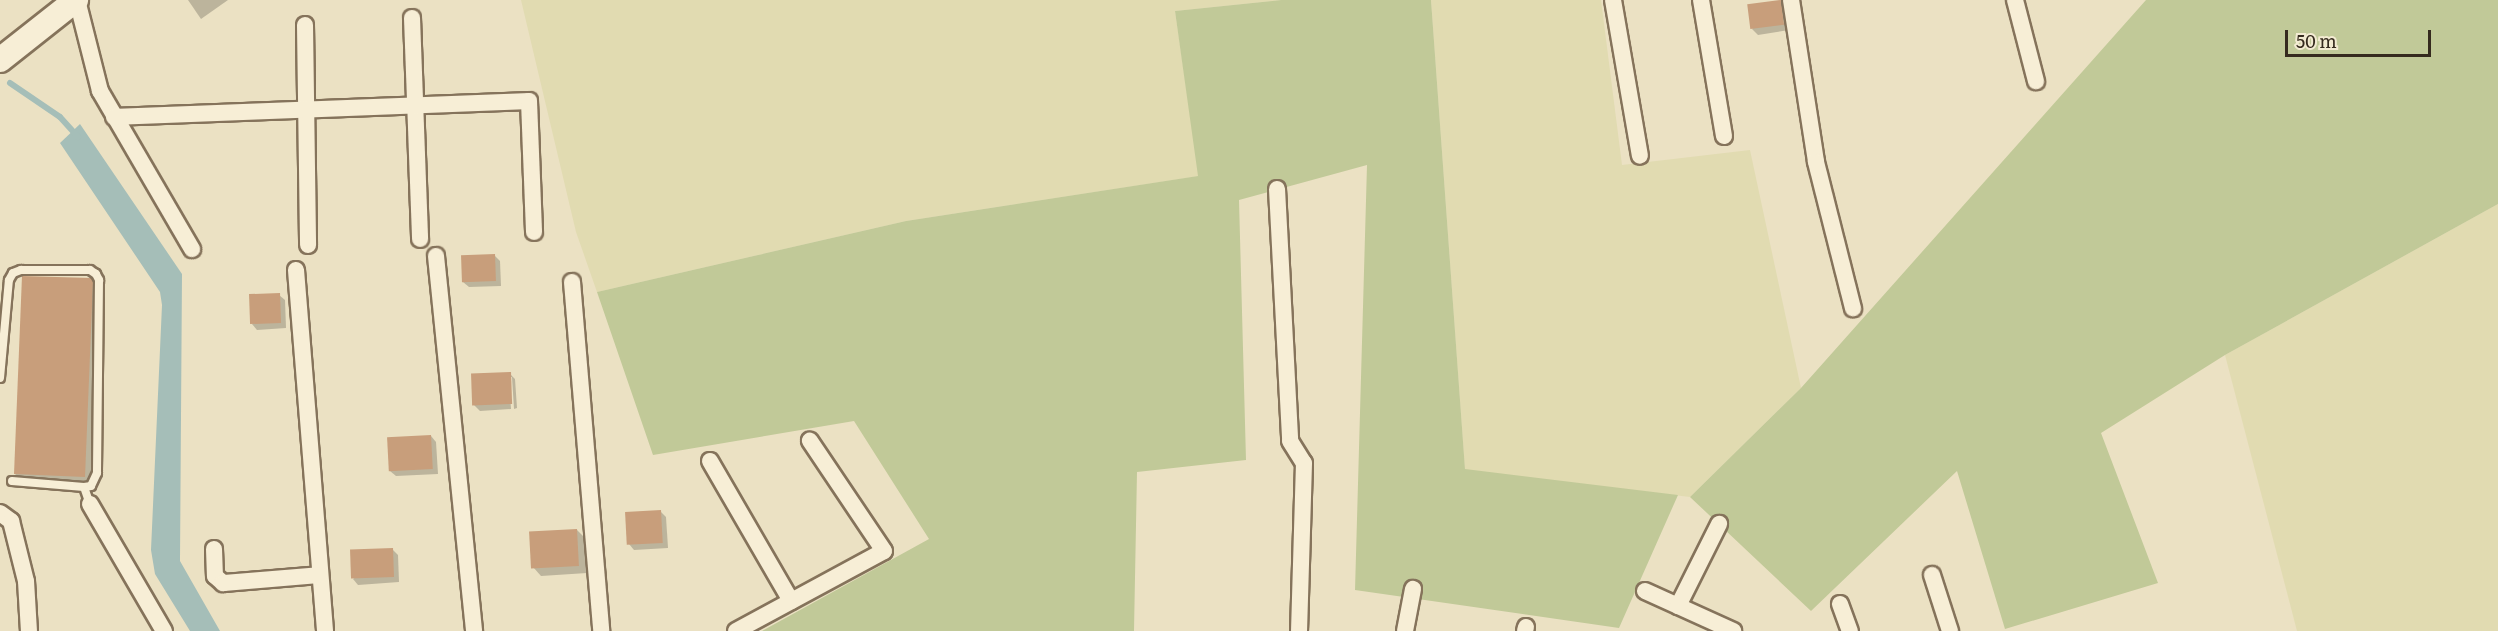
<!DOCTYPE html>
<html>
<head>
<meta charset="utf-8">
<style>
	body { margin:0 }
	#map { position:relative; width:2498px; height:631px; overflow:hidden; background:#ebe1c3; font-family:Literata,serif }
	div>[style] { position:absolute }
	.farmland>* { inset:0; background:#e1dbb1 }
	.green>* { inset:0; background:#c1c998 }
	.water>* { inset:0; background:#a5beb8 }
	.shadow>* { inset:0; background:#0003 }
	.stream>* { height:6px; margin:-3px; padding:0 3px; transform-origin:3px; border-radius:3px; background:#a5beb8 }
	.building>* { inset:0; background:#c89e7b; transform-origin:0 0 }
	.roads { filter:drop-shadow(2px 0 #85735b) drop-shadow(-2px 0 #85735b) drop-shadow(0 2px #85735b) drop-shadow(0 -2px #85735b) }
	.lane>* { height:8px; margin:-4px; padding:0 4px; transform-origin:4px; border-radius:4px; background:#f7eed6 }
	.street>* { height:16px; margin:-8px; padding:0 8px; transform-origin:8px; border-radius:8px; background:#f7eed6 }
	.secondary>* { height:24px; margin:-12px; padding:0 12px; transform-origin:12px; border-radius:12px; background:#f7eed6 }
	span { translate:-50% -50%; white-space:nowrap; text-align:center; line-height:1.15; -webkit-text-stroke:6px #f3ebd2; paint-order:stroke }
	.scale { position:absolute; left:2285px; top:30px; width:146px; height:27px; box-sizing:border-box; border:3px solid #352a1e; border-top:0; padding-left:8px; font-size:18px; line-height:21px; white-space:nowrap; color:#352a1e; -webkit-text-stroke:4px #f3ebd2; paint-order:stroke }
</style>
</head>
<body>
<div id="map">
	<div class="farmland">
		<div style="clip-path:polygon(521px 0,1281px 0,1175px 11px,1199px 176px,906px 221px,597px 292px,576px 232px)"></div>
		<div style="clip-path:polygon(1431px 0,1601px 0,1622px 165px,1750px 150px,1801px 388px,1690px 497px,1465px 470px)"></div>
		<div style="clip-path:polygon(2498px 204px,2498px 631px,2297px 631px,2225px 355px)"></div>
	</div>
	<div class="green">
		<div style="clip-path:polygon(1281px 0,1431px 0,1465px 469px,1678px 495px,1619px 628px,1355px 590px,1367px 165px,1239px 200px,1246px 460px,1137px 472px,1134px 631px,762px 631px,929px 539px,854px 421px,653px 455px,597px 292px,906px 221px,1198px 176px,1175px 11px)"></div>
		<div style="clip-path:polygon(2146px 0,2498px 0,2498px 204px,2225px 355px,2101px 433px,2158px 583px,2005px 629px,1957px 471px,1811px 611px,1690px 497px,1801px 388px)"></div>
	</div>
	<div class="water">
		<div style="clip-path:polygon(80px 124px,182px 274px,180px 561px,220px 631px,190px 631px,155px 574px,151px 550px,162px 305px,160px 292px,60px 143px)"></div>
	</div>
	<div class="shadow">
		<div style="clip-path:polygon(188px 0,228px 0,201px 19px)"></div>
		<div style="clip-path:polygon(1780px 0,1786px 6px,1789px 30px,1758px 35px,1752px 29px)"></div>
		<div style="clip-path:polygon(494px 255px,500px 261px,501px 286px,469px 287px,463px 282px)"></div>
		<div style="clip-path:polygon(90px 280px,103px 294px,95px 487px,26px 485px,15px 474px)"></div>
		<div style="clip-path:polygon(279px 295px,285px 300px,286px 328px,257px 330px,252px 324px)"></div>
		<div style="clip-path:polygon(510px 374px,515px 379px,517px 408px,514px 409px,512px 377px,509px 377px,511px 409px,480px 411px,474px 405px)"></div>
		<div style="clip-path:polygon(431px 436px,436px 442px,438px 474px,396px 476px,390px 471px)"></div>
		<div style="clip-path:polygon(661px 512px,666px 517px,668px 548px,634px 550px,629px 544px)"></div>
		<div style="clip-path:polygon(577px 530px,585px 538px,587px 573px,541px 576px,533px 567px)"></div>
		<div style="clip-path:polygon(393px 550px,398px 555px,399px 582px,358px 585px,353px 579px)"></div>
	</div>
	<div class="stream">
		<div style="left:10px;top:83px;width:60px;rotate:34.2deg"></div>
		<div style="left:60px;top:117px;width:27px;rotate:48deg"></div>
	</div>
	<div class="building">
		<div style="left:1781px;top:0;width:25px;height:34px;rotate:83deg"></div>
		<div style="left:495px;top:254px;width:27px;height:34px;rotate:88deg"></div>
		<div style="clip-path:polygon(22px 276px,91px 278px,93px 281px,85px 477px,14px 474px)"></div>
		<div style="left:280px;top:293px;width:30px;height:31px;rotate:88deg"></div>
		<div style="left:511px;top:372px;width:32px;height:40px;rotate:88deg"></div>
		<div style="left:431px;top:435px;width:34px;height:44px;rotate:87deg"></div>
		<div style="left:661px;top:510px;width:33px;height:36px;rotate:87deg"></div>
		<div style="left:577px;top:529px;width:37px;height:48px;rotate:87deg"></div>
		<div style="left:393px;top:548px;width:29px;height:43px;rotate:88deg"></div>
	</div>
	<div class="roads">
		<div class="lane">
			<div style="left:0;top:378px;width:98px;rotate:-84.8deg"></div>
			<div style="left:9px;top:280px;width:8px;rotate:-60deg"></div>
			<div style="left:13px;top:273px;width:9px;rotate:-21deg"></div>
			<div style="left:21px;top:270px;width:69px"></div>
			<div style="left:90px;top:270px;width:7px;rotate:34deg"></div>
			<div style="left:96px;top:274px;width:7px;rotate:63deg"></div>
			<div style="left:99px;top:280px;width:193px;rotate:90.6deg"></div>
			<div style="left:97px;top:473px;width:14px;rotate:115deg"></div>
			<div style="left:91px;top:486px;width:7px;rotate:172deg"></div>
			<div style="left:12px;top:481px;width:72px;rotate:4.8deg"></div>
			<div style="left:84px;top:487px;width:18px;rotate:71deg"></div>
		</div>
		<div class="street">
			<div style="left:77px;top:0;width:94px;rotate:75.8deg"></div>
			<div style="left:100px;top:91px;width:183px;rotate:59.8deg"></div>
			<div style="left:1613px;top:0;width:158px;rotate:80.2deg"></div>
			<div style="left:1701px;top:0;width:138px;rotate:80.4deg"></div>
			<div style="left:1791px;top:0;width:164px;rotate:81.2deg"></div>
			<div style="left:1816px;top:162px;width:151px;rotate:75.8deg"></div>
			<div style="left:2015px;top:0;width:84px;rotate:75.5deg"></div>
			<div style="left:412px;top:18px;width:221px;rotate:87.9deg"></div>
			<div style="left:305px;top:25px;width:220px;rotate:89.2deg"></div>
			<div style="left:114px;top:117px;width:415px;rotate:-2.2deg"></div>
			<div style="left:529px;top:101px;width:131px;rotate:87.8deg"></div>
			<div style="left:1277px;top:189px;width:252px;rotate:87deg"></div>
			<div style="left:1290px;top:441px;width:26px;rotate:58deg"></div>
			<div style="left:1304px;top:463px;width:168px;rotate:91.7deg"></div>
			<div style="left:436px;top:256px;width:377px;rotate:84.2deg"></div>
			<div style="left:296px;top:270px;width:362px;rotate:85.4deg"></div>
			<div style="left:572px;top:282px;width:350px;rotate:85.2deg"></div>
			<div style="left:710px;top:461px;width:162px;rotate:59.9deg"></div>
			<div style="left:90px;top:504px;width:147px;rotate:59.8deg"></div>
			<div style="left:0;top:513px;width:14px;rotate:36deg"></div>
			<div style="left:11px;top:521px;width:62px;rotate:76deg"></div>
			<div style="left:26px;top:581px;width:50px;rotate:86.6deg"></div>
			<div style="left:214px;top:549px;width:27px;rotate:88deg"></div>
			<div style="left:215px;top:576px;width:11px;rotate:41deg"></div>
			<div style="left:223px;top:583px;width:97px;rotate:-4.7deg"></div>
			<div style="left:1932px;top:575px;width:59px;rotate:72.2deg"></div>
			<div style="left:1645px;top:591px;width:97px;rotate:24.4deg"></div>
			<div style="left:1840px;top:604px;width:29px;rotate:70deg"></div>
			<div style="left:1678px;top:606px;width:92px;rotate:-63.4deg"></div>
			<div style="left:736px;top:631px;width:168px;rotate:-28.4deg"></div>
			<div style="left:884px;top:551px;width:133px;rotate:-123.9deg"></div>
			<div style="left:1405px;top:631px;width:43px;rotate:-79.2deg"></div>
			<div style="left:1525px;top:631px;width:4px;rotate:-76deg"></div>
		</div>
		<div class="secondary">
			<div style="left:0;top:60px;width:97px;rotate:-38.3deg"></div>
		</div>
	</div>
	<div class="scale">50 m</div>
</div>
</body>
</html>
